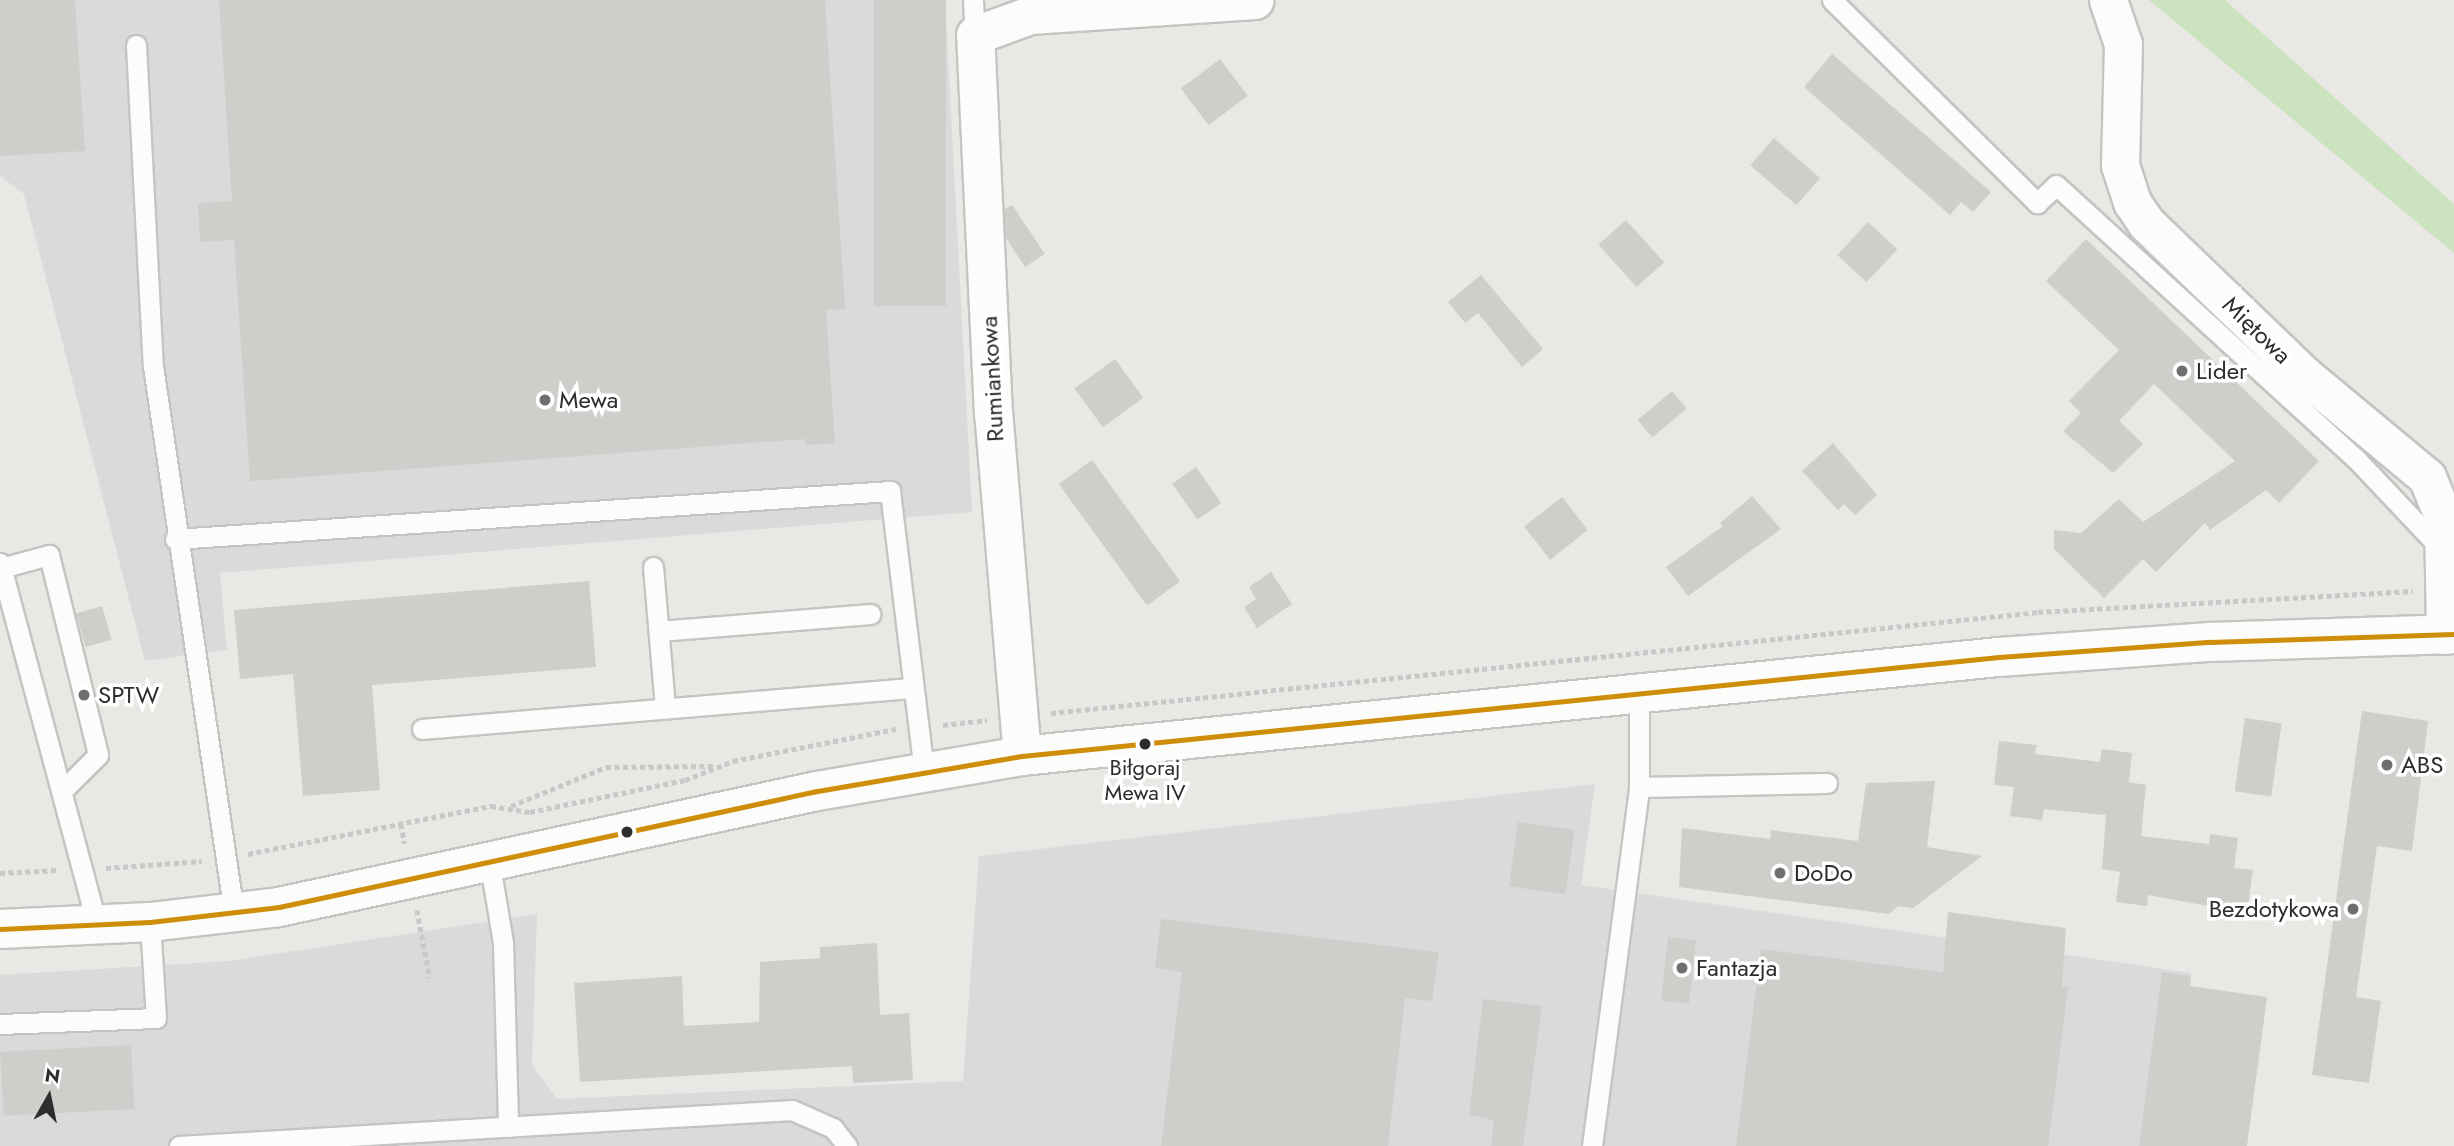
<!DOCTYPE html>
<html>
<head>
<meta charset="utf-8">
<style>
	body { margin:0 }
	#map { position:relative; width:2454px; height:1146px; overflow:hidden; background:#eae8e4; font-family:Jost,sans-serif }
	div>[style] { position:absolute }
	.industrial>* { inset:0; background:#dbd9db }
	.green>* { inset:0; background:#cce3bf }
	.building>* { inset:0; background:#cfcecb; transform-origin:0 0 }
	.path>* { height:4.5px; margin-top:-2.25px; transform-origin:0; background:repeating-linear-gradient(90deg,#c8c8c8 0 5px,transparent 0 8.5px) }
	.roads { filter:drop-shadow(2px 0 #c4c4c3) drop-shadow(-2px 0 #c4c4c3) drop-shadow(0 2px #c4c4c3) drop-shadow(0 -2px #c4c4c3) }
	.lane>* { height:19px; margin:-9.5px; padding:0 9.5px; transform-origin:9.5px; border-radius:9.5px; background:#fcfcfb }
	.street>* { height:37px; margin:-18.5px; padding:0 18.5px; transform-origin:18.5px; border-radius:18.5px; background:#fcfcfb }
	.secondary>* { height:38px; margin:-19px; padding:0 19px; transform-origin:19px; border-radius:19px; background:#fcfcfb }
	.bus-1>* { height:5px; margin:-2.5px; padding:0 2.5px; transform-origin:2.5px; border-radius:2.5px; background:#cf8e09 }
	.dots>* { width:19px; height:19px; translate:-50% -50%; box-sizing:border-box; border:4px solid #fff; border-radius:50% }
	span { translate:-50% -50%; white-space:nowrap; text-align:center; line-height:1.15; -webkit-text-stroke:7px #fff; paint-order:stroke }
	.bus-label { font-size:22px; color:#2d2d2d }
	.street-label { font-size:24px; color:#2d2d2d }
	.poi-label { font-size:24px; color:#2d2d2d }
	.left { translate:0 -50%; text-align:left }
	.right { translate:-100% -50%; text-align:right }
	.north { position:absolute; left:14px; top:1062px; width:70px; height:70px; -webkit-text-stroke:5px #fff; paint-order:stroke; rotate:9deg; font-size:19px; font-weight:700; line-height:28px; text-align:center; color:#2d2d2d }
	.north::after { content:''; display:block; margin:auto; width:24px; height:32px; background:#2d2d2d; clip-path:polygon(50% 0,100% 100%,50% 72%,0 100%) }
</style>
</head>
<body>
<div id="map">
	<div class="industrial">
		<div style="clip-path:polygon(0 0,945px 0,972px 512px,220px 573px,227px 650px,145px 661px,24px 194px,0 176px)"></div>
		<div style="clip-path:polygon(1595px 784px,1581px 885px,2191px 973px,2178px 1146px,0 1146px,0 975px,230px 961px,537px 914px,532px 1065px,557px 1099px,963px 1081px,979px 856px)"></div>
	</div>
	<div class="green">
		<div style="clip-path:polygon(2149px 0,2225px 0,2454px 204px,2454px 253px)"></div>
	</div>
	<div class="building">
		<div style="clip-path:polygon(0 0,75px 0,85px 151px,0 156px)"></div>
		<div style="clip-path:polygon(219px 0,825px 0,845px 309px,826px 310px,835px 443px,805px 445px,805px 439px,250px 481px,234px 240px,200px 242px,198px 203px,232px 201px)"></div>
		<div style="left:874px;top:0;width:72px;height:306px"></div>
		<div style="clip-path:polygon(1832px 54px,1991px 192px,1973px 212px,1961px 202px,1950px 215px,1804px 87px)"></div>
		<div style="left:1220px;top:59px;width:46px;height:49px;rotate:53deg"></div>
		<div style="left:1774px;top:138px;width:61px;height:36px;rotate:41deg"></div>
		<div style="clip-path:polygon(1012px 205px,1045px 254px,1025px 267px,1006px 238px,1004px 210px)"></div>
		<div style="left:1626px;top:220px;width:57px;height:37px;rotate:48deg"></div>
		<div style="left:1868px;top:222px;width:40px;height:45px;rotate:43deg"></div>
		<div style="clip-path:polygon(2086px 239px,2319px 461px,2279px 503px,2266px 490px,2210px 530px,2205px 523px,2156px 572px,2143px 559px,2104px 598px,2054px 549px,2054px 530px,2081px 533px,2119px 499px,2143px 522px,2235px 461px,2154px 384px,2119px 421px,2143px 444px,2113px 473px,2063px 431px,2081px 413px,2069px 401px,2119px 350px,2046px 281px)"></div>
		<div style="clip-path:polygon(1481px 275px,1543px 349px,1522px 367px,1478px 313px,1465px 323px,1448px 302px)"></div>
		<div style="left:1115px;top:359px;width:48px;height:50px;rotate:54deg"></div>
		<div style="left:1672px;top:391px;width:23px;height:45px;rotate:50deg"></div>
		<div style="clip-path:polygon(1833px 443px,1877px 495px,1855px 515px,1844px 504px,1838px 510px,1802px 471px)"></div>
		<div style="left:1092px;top:460px;width:150px;height:41px;rotate:54deg"></div>
		<div style="left:1196px;top:467px;width:44px;height:29px;rotate:55deg"></div>
		<div style="clip-path:polygon(1752px 496px,1781px 529px,1688px 596px,1666px 567px,1723px 526px,1720px 523px)"></div>
		<div style="left:1562px;top:497px;width:42px;height:48px;rotate:52deg"></div>
		<div style="clip-path:polygon(1271px 572px,1292px 604px,1257px 628px,1244px 607px,1256px 599px,1249px 587px)"></div>
		<div style="clip-path:polygon(589px 581px,596px 667px,372px 685px,380px 790px,303px 796px,293px 674px,240px 679px,234px 610px)"></div>
		<div style="left:102px;top:606px;width:35px;height:27px;rotate:74deg"></div>
		<div style="clip-path:polygon(2362px 711px,2428px 721px,2412px 851px,2377px 846px,2356px 997px,2381px 1001px,2369px 1083px,2312px 1075px)"></div>
		<div style="left:2245px;top:718px;width:37px;height:74px;rotate:8deg"></div>
		<div style="clip-path:polygon(1999px 741px,2037px 745px,2035px 754px,2100px 762px,2102px 749px,2132px 753px,2129px 782px,2146px 785px,2141px 836px,2209px 844px,2210px 834px,2238px 838px,2234px 868px,2253px 870px,2247px 913px,2148px 895px,2147px 906px,2116px 902px,2120px 872px,2102px 869px,2106px 815px,2044px 809px,2042px 820px,2010px 816px,2014px 787px,1994px 785px)"></div>
		<div style="clip-path:polygon(1935px 781px,1927px 847px,1982px 856px,1913px 908px,1898px 906px,1889px 914px,1679px 887px,1682px 828px,1770px 839px,1771px 830px,1858px 841px,1866px 783px)"></div>
		<div style="left:1518px;top:822px;width:57px;height:65px;rotate:8deg"></div>
		<div style="clip-path:polygon(1948px 912px,2066px 928px,2062px 987px,2068px 987px,2048px 1146px,1736px 1146px,1761px 949px,1943px 972px)"></div>
		<div style="clip-path:polygon(1161px 919px,1439px 952px,1432px 1001px,1405px 998px,1388px 1146px,1161px 1146px,1182px 972px,1155px 968px)"></div>
		<div style="left:1668px;top:937px;width:28px;height:64px;rotate:6deg"></div>
		<div style="clip-path:polygon(877px 943px,880px 1015px,909px 1013px,913px 1080px,853px 1083px,852px 1066px,580px 1082px,574px 983px,682px 976px,684px 1026px,759px 1022px,760px 962px,820px 958px,820px 947px)"></div>
		<div style="clip-path:polygon(2162px 972px,2191px 976px,2190px 986px,2267px 997px,2247px 1146px,2139px 1146px)"></div>
		<div style="clip-path:polygon(1483px 999px,1542px 1006px,1523px 1146px,1491px 1146px,1494px 1120px,1469px 1115px)"></div>
		<div style="left:131px;top:1045px;width:64px;height:131px;rotate:87deg"></div>
	</div>
	<div class="path">
		<div style="left:1051px;top:713px;width:992px;rotate:-5.84deg"></div>
		<div style="left:2038px;top:612px;width:375px;rotate:-3.2deg"></div>
		<div style="left:943px;top:725px;width:44px;rotate:-6.5deg"></div>
		<div style="left:511px;top:806px;width:103px;rotate:-22.3deg"></div>
		<div style="left:606px;top:767px;width:109px;rotate:-0.5deg"></div>
		<div style="left:401px;top:824px;width:20px;rotate:79deg"></div>
		<div style="left:248px;top:854px;width:248px;rotate:-11.2deg"></div>
		<div style="left:491px;top:806px;width:39px;rotate:9deg"></div>
		<div style="left:530px;top:812px;width:158px;rotate:-11.7deg"></div>
		<div style="left:685px;top:780px;width:52px;rotate:-21.6deg"></div>
		<div style="left:733px;top:761px;width:166px;rotate:-11.1deg"></div>
		<div style="left:106px;top:868px;width:96px;rotate:-4.2deg"></div>
		<div style="left:0;top:873px;width:59px;rotate:-2.9deg"></div>
		<div style="left:417px;top:910px;width:69px;rotate:79.2deg"></div>
	</div>
	<div class="roads">
		<div class="lane">
			<div style="left:973px;top:0;width:35px;rotate:87deg"></div>
			<div style="left:1832px;top:0;width:289px;rotate:44.7deg"></div>
			<div style="left:2037px;top:203px;width:26px;rotate:-43deg"></div>
			<div style="left:2056px;top:185px;width:406px;rotate:42.4deg"></div>
			<div style="left:2356px;top:459px;width:124px;rotate:46.6deg"></div>
			<div style="left:136px;top:45px;width:321px;rotate:87deg"></div>
			<div style="left:153px;top:366px;width:553px;rotate:81.58deg"></div>
			<div style="left:175px;top:539px;width:717px;rotate:-3.84deg"></div>
			<div style="left:890px;top:491px;width:282px;rotate:83.1deg"></div>
			<div style="left:0;top:563px;width:376px;rotate:75deg"></div>
			<div style="left:653px;top:567px;width:142px;rotate:85.1deg"></div>
			<div style="left:1px;top:568px;width:50px;rotate:-15.2deg"></div>
			<div style="left:49px;top:555px;width:206px;rotate:76.2deg"></div>
			<div style="left:98px;top:755px;width:49px;rotate:135deg"></div>
			<div style="left:659px;top:631px;width:212px;rotate:-4.6deg"></div>
			<div style="left:422px;top:729px;width:490px;rotate:-4.8deg"></div>
			<div style="left:1639px;top:787px;width:188px;rotate:-1.2deg"></div>
			<div style="left:490px;top:865px;width:79px;rotate:80.5deg"></div>
			<div style="left:503px;top:943px;width:184px;rotate:88.4deg"></div>
			<div style="left:0;top:1024px;width:156px;rotate:-2.2deg"></div>
			<div style="left:156px;top:1018px;width:96px;rotate:-93.6deg"></div>
			<div style="left:179px;top:1146px;width:614px;rotate:-3.36deg"></div>
			<div style="left:792px;top:1110px;width:45px;rotate:23.7deg"></div>
			<div style="left:833px;top:1128px;width:23px;rotate:52deg"></div>
			<div style="left:1592px;top:1146px;width:362px;rotate:-82.5deg"></div>
			<div style="left:1639px;top:787px;width:94px;rotate:-90deg"></div>
		</div>
		<div class="street">
			<div style="left:2108px;top:0;width:46px;rotate:71.2deg"></div>
			<div style="left:2123px;top:44px;width:121px;rotate:91.4deg"></div>
			<div style="left:2120px;top:165px;width:39px;rotate:72deg"></div>
			<div style="left:2132px;top:202px;width:25px;rotate:56deg"></div>
			<div style="left:2146px;top:223px;width:219px;rotate:43.9deg"></div>
			<div style="left:2304px;top:375px;width:160px;rotate:39.7deg"></div>
			<div style="left:2427px;top:477px;width:42px;rotate:67.7deg"></div>
			<div style="left:2443px;top:516px;width:119px;rotate:89deg"></div>
			<div style="left:1022px;top:756px;width:343px;rotate:-94.8deg"></div>
			<div style="left:993px;top:414px;width:379px;rotate:-92.7deg"></div>
			<div style="left:975px;top:35px;width:59px;rotate:-20deg"></div>
			<div style="left:1030px;top:15px;width:225px;rotate:-3.8deg"></div>
		</div>
		<div class="secondary">
			<div style="left:0;top:929px;width:150px;rotate:-2.7deg"></div>
			<div style="left:150px;top:922px;width:130px;rotate:-6.6deg"></div>
			<div style="left:279px;top:907px;width:550px;rotate:-12.17deg"></div>
			<div style="left:817px;top:791px;width:208px;rotate:-9.7deg"></div>
			<div style="left:1022px;top:756px;width:982px;rotate:-5.79deg"></div>
			<div style="left:1999px;top:657px;width:212px;rotate:-4.1deg"></div>
			<div style="left:2210px;top:642px;width:244px;rotate:-1.9deg"></div>
		</div>
	</div>
	<div class="bus-1">
		<div style="left:0;top:929px;width:150px;rotate:-2.7deg"></div>
		<div style="left:150px;top:922px;width:130px;rotate:-6.6deg"></div>
		<div style="left:279px;top:907px;width:550px;rotate:-12.17deg"></div>
		<div style="left:817px;top:791px;width:208px;rotate:-9.7deg"></div>
		<div style="left:1022px;top:756px;width:982px;rotate:-5.79deg"></div>
		<div style="left:1999px;top:657px;width:212px;rotate:-4.1deg"></div>
		<div style="left:2210px;top:642px;width:244px;rotate:-1.9deg"></div>
	</div>
	<div class="dots">
		<div style="left:2182px;top:371px;background:#6f6e6d"></div>
		<div style="left:545px;top:400px;background:#6f6e6d"></div>
		<div style="left:84px;top:695px;background:#6f6e6d"></div>
		<div style="left:1145px;top:744px;background:#2d2d2d"></div>
		<div style="left:2387px;top:765px;background:#6f6e6d"></div>
		<div style="left:627px;top:832px;background:#2d2d2d"></div>
		<div style="left:1780px;top:873px;background:#6f6e6d"></div>
		<div style="left:2353px;top:909px;background:#6f6e6d"></div>
		<div style="left:1682px;top:968px;background:#6f6e6d"></div>
	</div>
	<div class="bus-label">
		<span style="left:1145px;top:780px">Biłgoraj<br>Mewa IV</span>
	</div>
	<div class="street-label">
		<span style="left:2257px;top:330px;rotate:44deg">Miętowa</span>
		<span style="left:992px;top:379px;rotate:-93deg">Rumiankowa</span>
	</div>
	<div class="poi-label">
		<span class="left" style="left:2196px;top:371px">Lider</span>
		<span class="left" style="left:559px;top:400px">Mewa</span>
		<span class="left" style="left:98px;top:695px">SPTW</span>
		<span class="left" style="left:2401px;top:765px">ABS</span>
		<span class="left" style="left:1794px;top:873px">DoDo</span>
		<span class="right" style="left:2339px;top:909px">Bezdotykowa</span>
		<span class="left" style="left:1696px;top:968px">Fantazja</span>
	</div>
	<div class="north">N</div>
</div>
</body>
</html>
